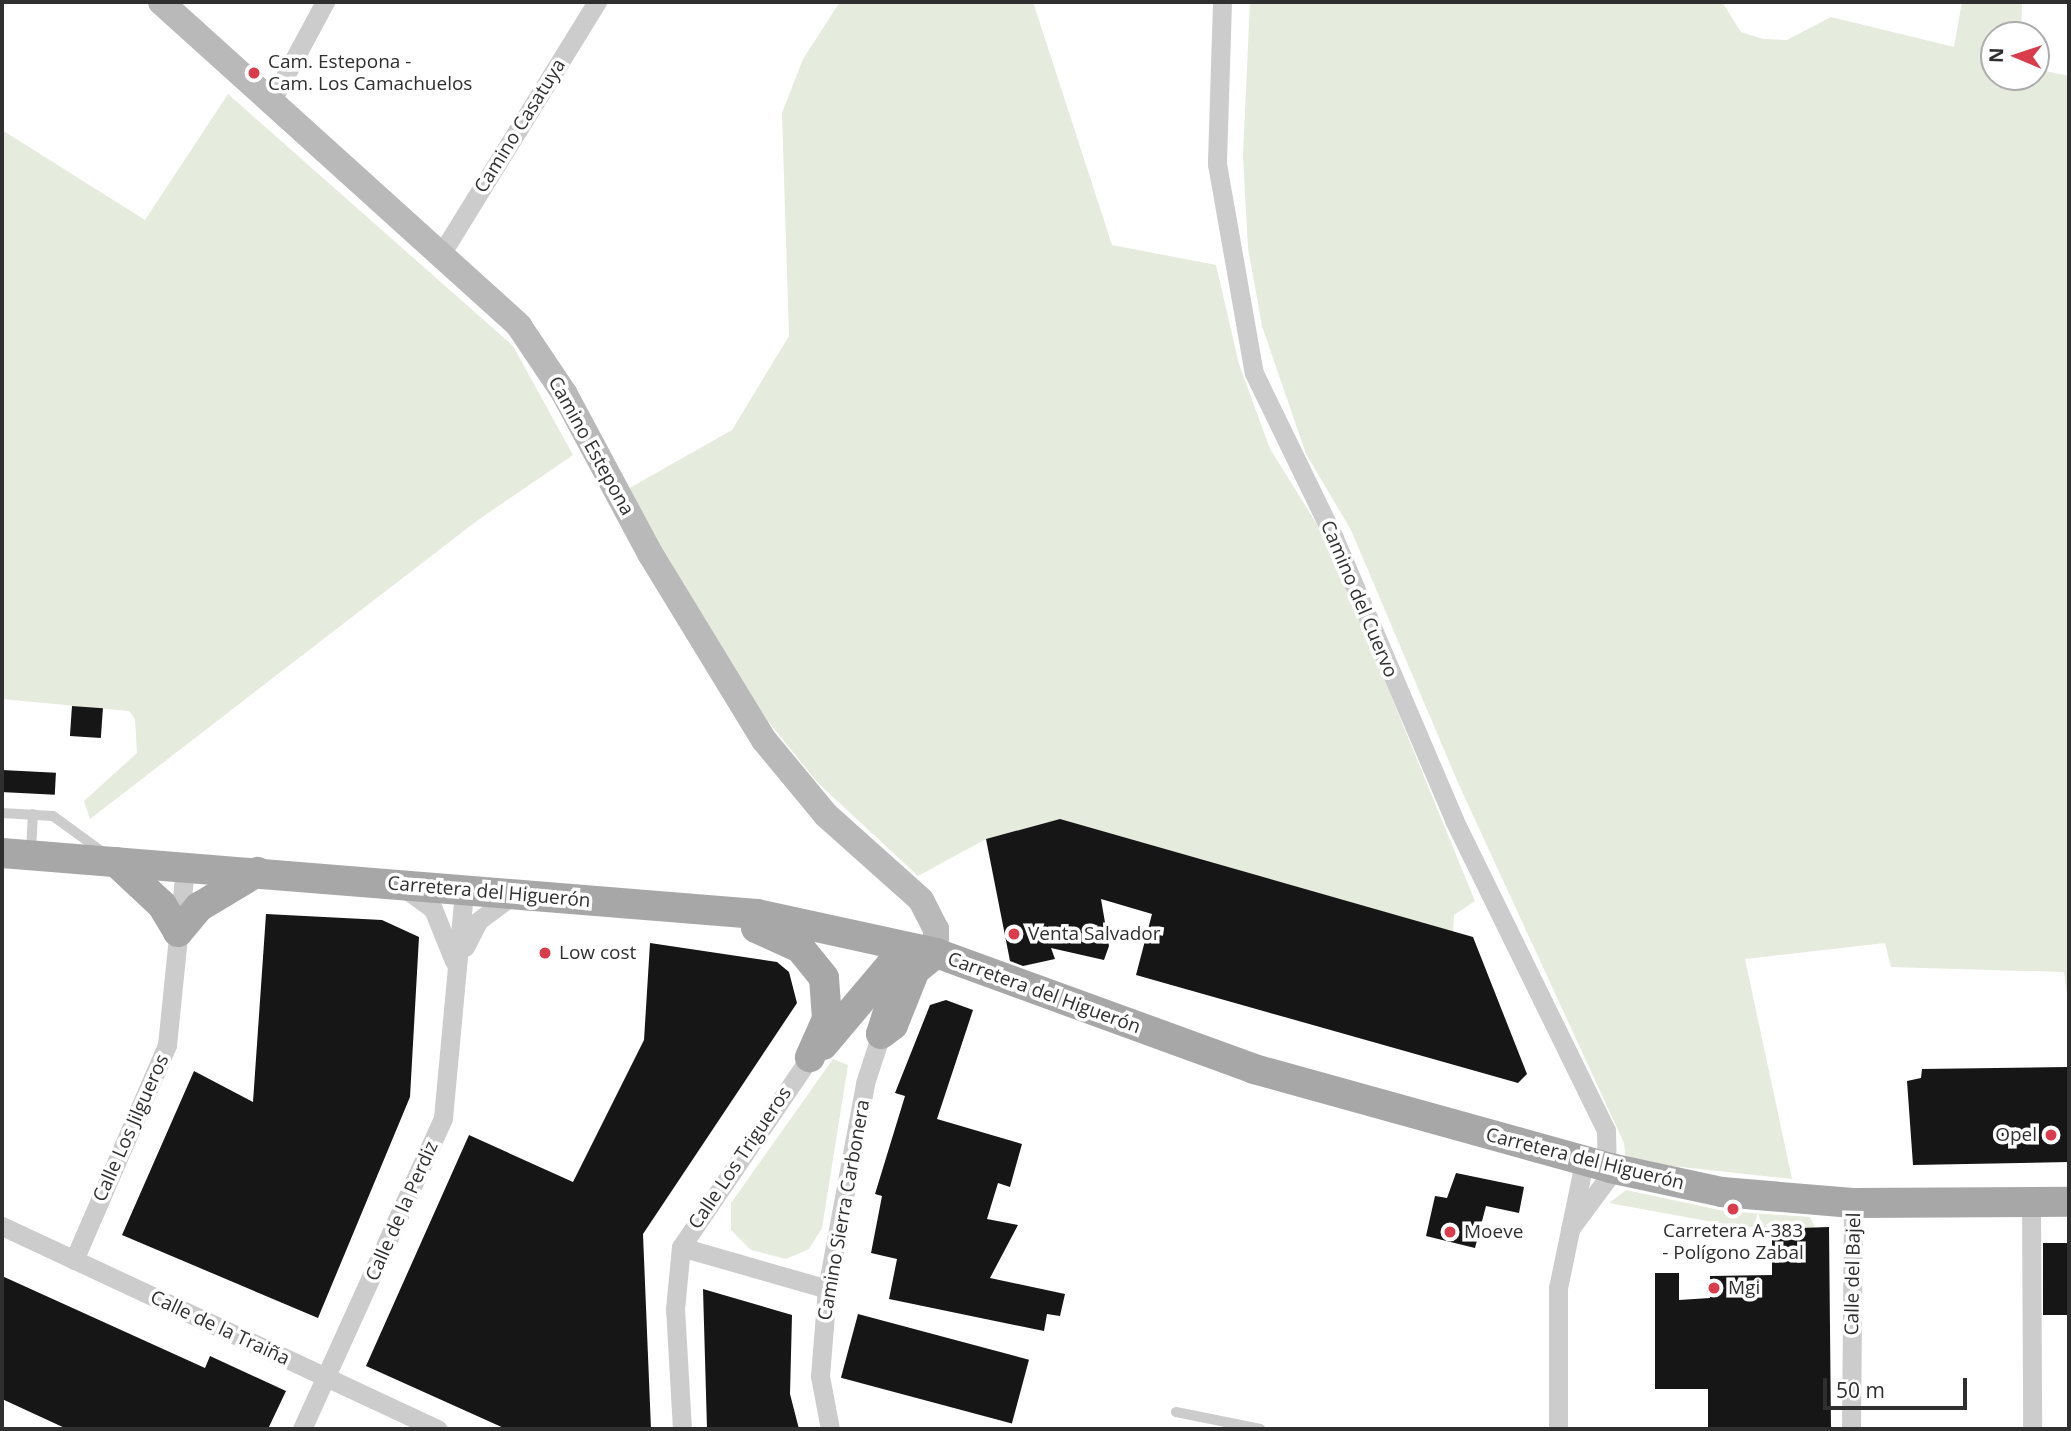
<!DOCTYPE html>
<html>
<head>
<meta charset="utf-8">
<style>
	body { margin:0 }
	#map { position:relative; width:2071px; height:1431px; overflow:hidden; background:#fff; font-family:"Open Sans",sans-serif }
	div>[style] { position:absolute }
	.green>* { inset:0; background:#e5ebdd }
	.building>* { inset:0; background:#161616; transform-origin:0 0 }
	.service>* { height:10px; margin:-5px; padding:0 5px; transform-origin:5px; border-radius:5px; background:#ccc }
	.minor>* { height:19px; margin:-9.5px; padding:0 9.5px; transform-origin:9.5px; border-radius:9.5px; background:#ccc }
	.secondary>* { height:26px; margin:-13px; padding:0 13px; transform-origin:13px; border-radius:13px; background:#b9b9b9 }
	.primary>* { height:30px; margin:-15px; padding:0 15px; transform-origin:15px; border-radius:15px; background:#a7a7a7 }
	.dots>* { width:19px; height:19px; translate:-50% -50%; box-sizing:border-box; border:4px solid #fff; border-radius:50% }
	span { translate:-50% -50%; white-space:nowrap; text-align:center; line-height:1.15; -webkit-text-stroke:7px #fff; paint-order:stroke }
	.poi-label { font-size:19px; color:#2f2f2f }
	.left { translate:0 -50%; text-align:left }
	.right { translate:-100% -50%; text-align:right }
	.street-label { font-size:19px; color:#2f2f2f }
	.frame { position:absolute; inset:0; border:4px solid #2f2f2f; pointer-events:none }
	.north { position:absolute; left:1980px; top:21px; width:70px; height:70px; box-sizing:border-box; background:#fff; border:2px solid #acacac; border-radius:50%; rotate:272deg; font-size:19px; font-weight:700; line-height:28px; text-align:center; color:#2f2f2f }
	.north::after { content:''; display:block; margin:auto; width:24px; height:32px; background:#d93d4c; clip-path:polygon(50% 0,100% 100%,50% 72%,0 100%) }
	.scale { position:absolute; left:1823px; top:1378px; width:144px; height:32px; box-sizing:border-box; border:4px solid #2f2f2f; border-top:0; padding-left:9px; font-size:21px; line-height:24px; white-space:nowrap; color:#2f2f2f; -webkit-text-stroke:5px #fff; paint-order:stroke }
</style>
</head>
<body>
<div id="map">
	<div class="green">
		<div style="clip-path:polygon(840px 2px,1033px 2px,1112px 245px,1216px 265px,1239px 364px,1270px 449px,1328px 542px,1475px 901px,1454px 915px,1453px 933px,1060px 823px,986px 839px,918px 876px,818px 783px,767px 720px,626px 490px,732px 430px,789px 336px,782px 113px,803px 59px)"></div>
		<div style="clip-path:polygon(1250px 2px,1722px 2px,1741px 32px,1763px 39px,1787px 40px,1831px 17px,1954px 47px,1962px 2px,2022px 2px,2021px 35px,1994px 35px,1994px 77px,2036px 77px,2036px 69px,2069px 76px,2069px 1008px,2064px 972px,1891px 967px,1885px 943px,1745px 959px,1792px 1179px,1626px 1161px,1624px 1143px,1459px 785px,1351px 530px,1306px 454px,1262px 326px,1248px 248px,1243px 156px)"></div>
		<div style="clip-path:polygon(228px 94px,513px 346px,573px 455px,478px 520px,90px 819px,84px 801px,137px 753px,135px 719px,129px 711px,2px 699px,2px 130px,145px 220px)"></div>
		<div style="clip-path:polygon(833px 1059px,848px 1065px,822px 1228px,809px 1249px,786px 1259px,751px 1250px,731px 1230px,731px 1203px)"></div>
		<div style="clip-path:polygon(1626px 1190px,1724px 1211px,1810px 1217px,1815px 1228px,1740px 1227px,1609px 1203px)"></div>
	</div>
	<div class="building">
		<div style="left:72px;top:706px;width:31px;height:30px;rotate:4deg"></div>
		<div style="left:2px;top:770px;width:54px;height:22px;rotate:3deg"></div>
		<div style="clip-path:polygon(1060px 819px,1473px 937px,1527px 1074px,1518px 1083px,1136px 975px,1152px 914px,1101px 899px,1109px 946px,1104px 960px,1051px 948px,1055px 959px,1023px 966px,1010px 961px,986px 839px)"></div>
		<div style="clip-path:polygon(266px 914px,382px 920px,419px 937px,410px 1097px,318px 1318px,122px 1235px,194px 1071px,253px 1102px)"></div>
		<div style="clip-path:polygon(650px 943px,777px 962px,789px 972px,797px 1003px,643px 1234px,651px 1429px,506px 1429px,366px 1366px,469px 1135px,573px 1182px,644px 1040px)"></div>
		<div style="clip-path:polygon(946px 1000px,973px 1010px,937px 1119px,1022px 1144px,1010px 1187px,998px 1183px,987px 1219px,1018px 1225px,990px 1278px,1065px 1294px,1060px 1316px,1047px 1314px,1044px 1331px,889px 1299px,897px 1259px,871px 1253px,882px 1196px,875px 1194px,905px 1096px,895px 1093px,930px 1005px)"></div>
		<div style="clip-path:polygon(2068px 1067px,2069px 1162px,1913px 1165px,1907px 1081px,1921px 1078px,1922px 1069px)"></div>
		<div style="clip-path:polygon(1456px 1173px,1524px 1187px,1519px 1213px,1486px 1206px,1475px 1248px,1426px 1236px,1435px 1196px,1447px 1198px)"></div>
		<div style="clip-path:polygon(1829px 1227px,1831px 1429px,1708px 1429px,1708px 1389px,1655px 1389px,1655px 1273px,1679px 1273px,1679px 1300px,1710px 1298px,1710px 1276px,1772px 1275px,1772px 1229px)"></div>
		<div style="left:2069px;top:1243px;width:72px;height:26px;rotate:90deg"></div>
		<div style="clip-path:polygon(2px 1276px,205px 1368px,210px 1356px,286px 1391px,268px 1429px,67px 1429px,2px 1399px)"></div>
		<div style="clip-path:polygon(703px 1289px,792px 1315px,790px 1394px,799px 1429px,707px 1429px)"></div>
		<div style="left:858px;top:1314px;width:177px;height:66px;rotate:15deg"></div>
	</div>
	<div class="service">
		<div style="left:2px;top:813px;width:51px;rotate:3.4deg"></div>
		<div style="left:53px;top:816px;width:63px;rotate:36deg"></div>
		<div style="left:31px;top:851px;width:37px;rotate:-87deg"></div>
		<div style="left:1176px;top:1412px;width:86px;rotate:11.4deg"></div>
	</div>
	<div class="minor">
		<div style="left:1222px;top:2px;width:162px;rotate:91.8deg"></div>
		<div style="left:1217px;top:164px;width:212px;rotate:80deg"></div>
		<div style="left:1254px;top:373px;width:183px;rotate:64.1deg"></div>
		<div style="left:1334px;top:538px;width:306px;rotate:66.9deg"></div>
		<div style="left:1454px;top:820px;width:345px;rotate:63.9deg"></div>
		<div style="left:1606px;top:1130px;width:49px;rotate:88.8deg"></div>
		<div style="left:1607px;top:1179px;width:62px;rotate:126.5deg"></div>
		<div style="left:270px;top:104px;width:116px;rotate:-61.7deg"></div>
		<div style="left:443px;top:251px;width:293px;rotate:-58.3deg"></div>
		<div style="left:407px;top:890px;width:32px;rotate:36deg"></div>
		<div style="left:433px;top:909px;width:56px;rotate:68deg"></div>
		<div style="left:465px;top:947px;width:29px;rotate:-63deg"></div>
		<div style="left:478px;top:921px;width:45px;rotate:-36.9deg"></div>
		<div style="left:2031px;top:1202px;width:227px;rotate:89.7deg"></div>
		<div style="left:2px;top:1226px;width:481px;rotate:25deg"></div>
		<div style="left:681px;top:1247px;width:152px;rotate:16deg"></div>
		<div style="left:74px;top:1260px;width:234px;rotate:-66.6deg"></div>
		<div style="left:167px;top:1045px;width:179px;rotate:-84.2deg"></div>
		<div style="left:302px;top:1429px;width:341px;rotate:-65.6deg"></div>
		<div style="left:443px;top:1118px;width:229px;rotate:-84.7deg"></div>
		<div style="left:682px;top:1429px;width:120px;rotate:-93.3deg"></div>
		<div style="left:675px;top:1309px;width:62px;rotate:-84.5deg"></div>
		<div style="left:681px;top:1247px;width:230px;rotate:-55.8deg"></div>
		<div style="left:830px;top:1429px;width:54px;rotate:-100.7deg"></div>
		<div style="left:820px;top:1376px;width:87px;rotate:-85.4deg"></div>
		<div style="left:827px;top:1289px;width:209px;rotate:-79.5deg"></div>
		<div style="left:865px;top:1083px;width:52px;rotate:-71.9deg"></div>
		<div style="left:1558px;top:1429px;width:141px;rotate:-90deg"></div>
		<div style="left:1558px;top:1288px;width:129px;rotate:-78.3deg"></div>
		<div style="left:1851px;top:1429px;width:226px;rotate:-89.5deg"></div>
	</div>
	<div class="secondary">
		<div style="left:161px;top:2px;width:483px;rotate:42.1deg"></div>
		<div style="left:519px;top:326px;width:81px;rotate:56.1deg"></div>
		<div style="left:564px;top:393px;width:184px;rotate:61.8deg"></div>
		<div style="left:651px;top:555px;width:217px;rotate:58.6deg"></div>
		<div style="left:764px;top:740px;width:97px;rotate:50.4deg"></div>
		<div style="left:826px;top:815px;width:127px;rotate:41.8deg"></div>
		<div style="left:921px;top:900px;width:33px;rotate:63deg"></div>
		<div style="left:936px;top:929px;width:24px;rotate:90deg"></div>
	</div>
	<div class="primary">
		<div style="left:2px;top:853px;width:757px;rotate:4.62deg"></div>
		<div style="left:757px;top:914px;width:183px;rotate:12.3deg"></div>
		<div style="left:936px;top:953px;width:338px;rotate:20deg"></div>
		<div style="left:1254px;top:1069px;width:370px;rotate:15.5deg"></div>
		<div style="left:1610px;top:1168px;width:115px;rotate:12.1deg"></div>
		<div style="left:1722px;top:1192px;width:131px;rotate:4.8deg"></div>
		<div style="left:1853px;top:1203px;width:216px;rotate:-0.3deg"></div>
		<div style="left:116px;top:862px;width:63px;rotate:43.1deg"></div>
		<div style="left:162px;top:905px;width:31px;rotate:59deg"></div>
		<div style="left:178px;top:932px;width:33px;rotate:-50deg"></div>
		<div style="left:199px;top:907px;width:68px;rotate:-31.1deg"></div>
		<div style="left:756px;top:928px;width:48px;rotate:24.4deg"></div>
		<div style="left:800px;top:948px;width:38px;rotate:51deg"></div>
		<div style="left:824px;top:978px;width:41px;rotate:85.8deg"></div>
		<div style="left:827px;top:1019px;width:42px;rotate:114.1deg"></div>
		<div style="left:891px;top:944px;width:26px;rotate:65deg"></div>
		<div style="left:902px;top:968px;width:69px;rotate:107.7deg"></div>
		<div style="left:881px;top:1034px;width:15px;rotate:-37deg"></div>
		<div style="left:893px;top:1025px;width:59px;rotate:-68.2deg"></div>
		<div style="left:915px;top:970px;width:27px;rotate:-39deg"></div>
		<div style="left:823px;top:1045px;width:118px;rotate:-49.8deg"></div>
	</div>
	<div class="dots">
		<div style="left:254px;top:73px;background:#d93d4c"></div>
		<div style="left:1014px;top:934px;background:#d93d4c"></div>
		<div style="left:545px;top:953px;background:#d93d4c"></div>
		<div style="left:2051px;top:1135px;background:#d93d4c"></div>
		<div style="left:1733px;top:1209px;background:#d93d4c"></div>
		<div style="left:1450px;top:1232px;background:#d93d4c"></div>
		<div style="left:1714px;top:1288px;background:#d93d4c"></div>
	</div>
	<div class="poi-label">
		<span class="left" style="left:268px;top:73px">Cam. Estepona -<br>Cam. Los Camachuelos</span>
		<span class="left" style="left:1028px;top:934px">Venta Salvador</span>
		<span class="left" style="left:559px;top:953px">Low cost</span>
		<span class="right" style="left:2037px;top:1135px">Opel</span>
		<span style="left:1733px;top:1242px">Carretera A-383<br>- Polígono Zabal</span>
		<span class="left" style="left:1464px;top:1232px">Moeve</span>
		<span class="left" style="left:1728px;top:1288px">Mgi</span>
	</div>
	<div class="street-label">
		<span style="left:520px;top:126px;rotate:-58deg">Camino Casatuya</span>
		<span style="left:591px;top:446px;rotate:61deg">Camino Estepona</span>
		<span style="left:1359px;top:599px;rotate:67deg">Camino del Cuervo</span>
		<span style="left:489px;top:892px;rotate:5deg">Carretera del Higuerón</span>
		<span style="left:1044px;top:993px;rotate:20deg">Carretera del Higuerón</span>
		<span style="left:131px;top:1128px;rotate:-66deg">Calle Los Jilgueros</span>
		<span style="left:740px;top:1158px;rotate:-56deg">Calle Los Trigueros</span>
		<span style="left:1585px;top:1159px;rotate:14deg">Carretera del Higuerón</span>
		<span style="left:844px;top:1210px;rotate:-80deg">Camino Sierra Carbonera</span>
		<span style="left:402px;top:1211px;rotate:-66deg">Calle de la Perdiz</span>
		<span style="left:1853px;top:1274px;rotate:-89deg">Calle del Bajel</span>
		<span style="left:220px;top:1328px;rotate:25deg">Calle de la Traiña</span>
	</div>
	<div class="frame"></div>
	<div class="north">N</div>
	<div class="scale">50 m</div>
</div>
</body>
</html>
